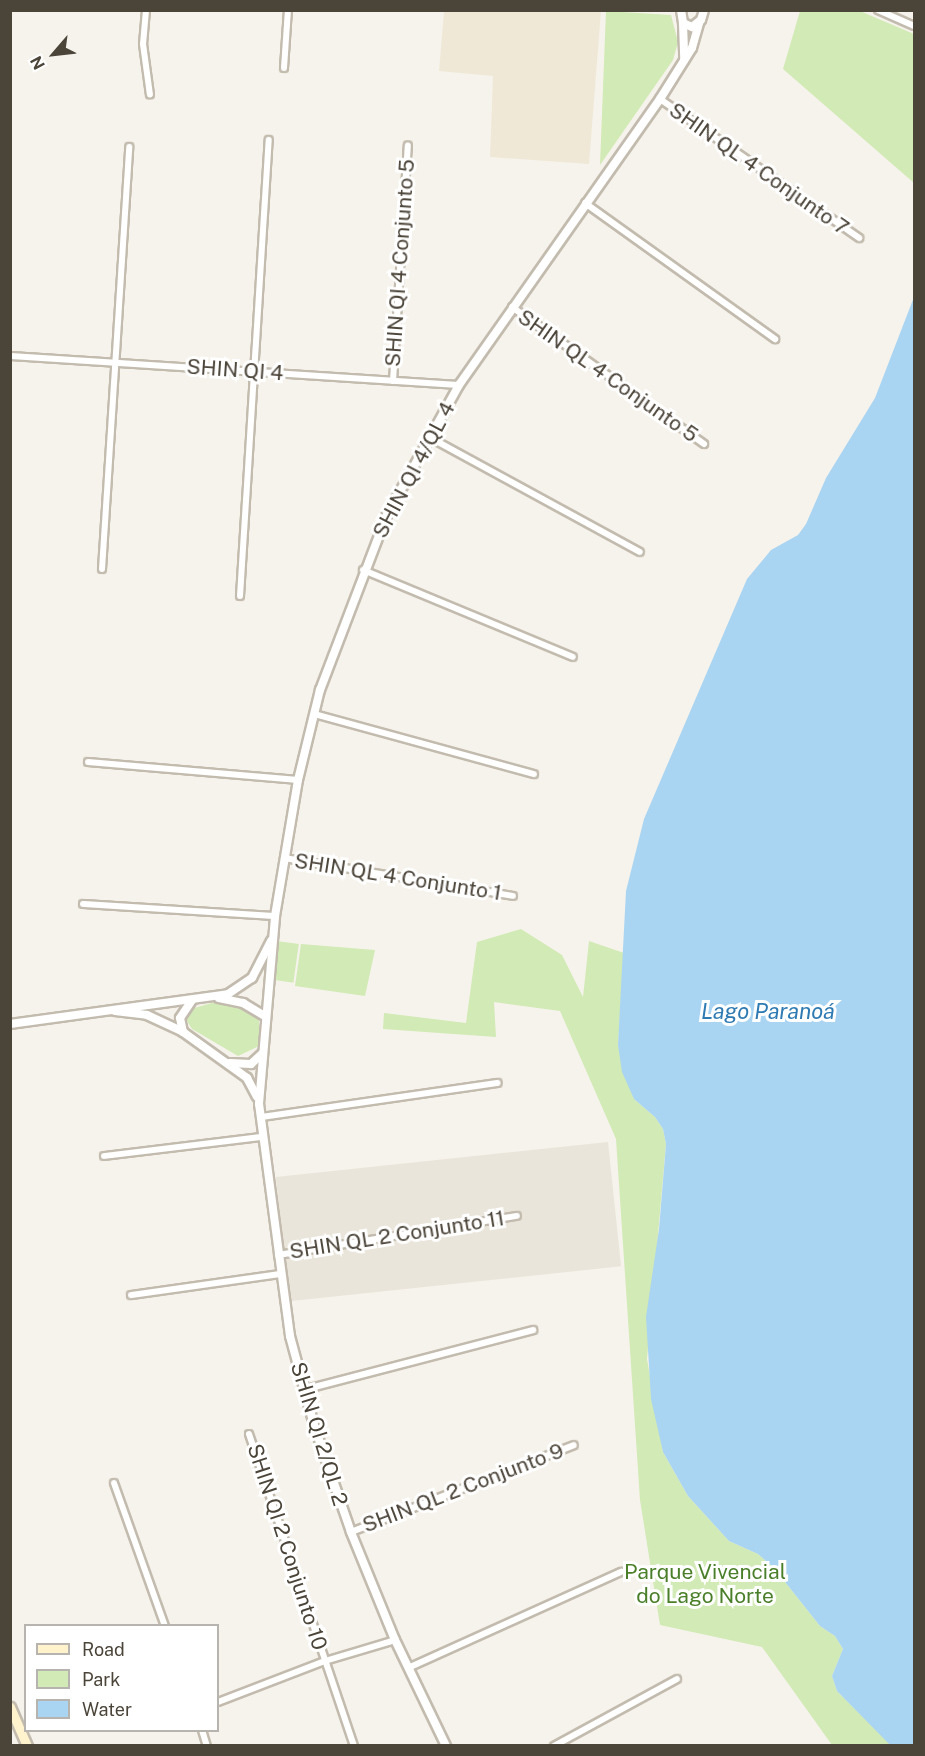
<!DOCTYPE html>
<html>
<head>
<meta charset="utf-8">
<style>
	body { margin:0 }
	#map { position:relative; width:925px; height:1756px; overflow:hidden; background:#f6f3ec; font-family:"Public Sans",sans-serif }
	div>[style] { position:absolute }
	.residential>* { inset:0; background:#eae5da; transform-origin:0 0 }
	.education>* { inset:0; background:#efe8d6 }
	.green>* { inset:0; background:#d2eab5; transform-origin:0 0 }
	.water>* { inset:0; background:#a9d4f2 }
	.roads { filter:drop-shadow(2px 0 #c2bbae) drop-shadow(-2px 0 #c2bbae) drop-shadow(0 2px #c2bbae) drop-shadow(0 -2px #c2bbae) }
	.minor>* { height:6px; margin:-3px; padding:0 3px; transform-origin:3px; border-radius:3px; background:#fff }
	.tertiary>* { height:8px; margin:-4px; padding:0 4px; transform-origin:4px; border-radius:4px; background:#fff }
	.secondary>* { height:9px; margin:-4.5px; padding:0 4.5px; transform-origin:4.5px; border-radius:4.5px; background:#fff3cd }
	span { translate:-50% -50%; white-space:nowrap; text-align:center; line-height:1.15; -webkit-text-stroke:6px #fff; paint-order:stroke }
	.street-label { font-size:21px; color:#4b4439 }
	.park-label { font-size:21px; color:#4a7f2a }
	.water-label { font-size:22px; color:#2e7ab2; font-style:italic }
	.frame { position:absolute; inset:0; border:12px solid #4b4439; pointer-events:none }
	.legend { position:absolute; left:24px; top:1624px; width:195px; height:108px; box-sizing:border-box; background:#fff; border:2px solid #b7b4b0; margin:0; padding:8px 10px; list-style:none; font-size:18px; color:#4b4439 }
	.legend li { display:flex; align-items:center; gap:12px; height:30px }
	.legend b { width:30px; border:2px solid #b7b4b0 }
	.north { position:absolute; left:24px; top:24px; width:60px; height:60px; -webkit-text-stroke:4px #fff; paint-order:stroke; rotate:242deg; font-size:16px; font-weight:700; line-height:24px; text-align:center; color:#4b4439 }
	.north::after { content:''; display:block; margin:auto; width:21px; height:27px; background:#4b4439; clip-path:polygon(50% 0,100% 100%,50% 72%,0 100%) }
</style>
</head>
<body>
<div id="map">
	<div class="residential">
		<div style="left:608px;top:1142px;width:125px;height:334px;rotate:84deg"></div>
	</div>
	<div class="education">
		<div style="clip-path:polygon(444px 11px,601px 11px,589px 164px,490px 157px,493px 76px,439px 71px)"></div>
	</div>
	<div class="green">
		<div style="clip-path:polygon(606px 11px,671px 15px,678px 42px,673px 60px,600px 165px)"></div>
		<div style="clip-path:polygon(800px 11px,860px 11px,914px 34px,914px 183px,783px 69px)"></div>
		<div style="clip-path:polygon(521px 929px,562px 955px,583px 997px,589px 941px,624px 953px,618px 1045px,634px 1099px,655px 1117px,663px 1129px,666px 1144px,647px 1359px,663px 1452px,688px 1496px,729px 1541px,758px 1554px,774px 1568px,820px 1626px,835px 1636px,843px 1649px,832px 1676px,837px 1691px,891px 1745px,832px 1745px,762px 1647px,660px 1625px,640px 1500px,616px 1139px,560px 1011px,494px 1002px,496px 1037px,383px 1029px,384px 1013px,466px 1023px,477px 942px)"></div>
		<div style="left:277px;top:941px;width:22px;height:39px;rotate:8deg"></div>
		<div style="clip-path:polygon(301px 944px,375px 950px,365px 996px,295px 986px)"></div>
		<div style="clip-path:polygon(219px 1001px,249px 1009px,259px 1019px,259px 1046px,238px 1056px,192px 1029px,185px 1018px,187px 1010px)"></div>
	</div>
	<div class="water">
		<div style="clip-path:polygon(914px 297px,914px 1745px,891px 1746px,837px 1691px,832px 1676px,843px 1649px,835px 1636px,820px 1626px,774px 1568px,758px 1554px,729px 1541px,688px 1496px,663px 1452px,651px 1399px,646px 1317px,659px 1229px,666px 1144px,663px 1129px,655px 1117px,634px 1099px,622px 1072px,618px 1045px,626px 891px,644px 819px,747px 579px,771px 550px,798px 535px,806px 524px,826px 478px,875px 398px)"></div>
	</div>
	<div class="roads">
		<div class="minor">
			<div style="left:146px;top:10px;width:34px;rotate:95deg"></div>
			<div style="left:143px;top:44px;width:51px;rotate:82.2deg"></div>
			<div style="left:878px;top:10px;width:39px;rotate:24deg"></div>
			<div style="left:284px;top:68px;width:58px;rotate:-86.1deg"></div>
			<div style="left:660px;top:99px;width:243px;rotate:34.9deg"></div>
			<div style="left:585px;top:203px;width:234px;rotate:35.6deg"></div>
			<div style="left:512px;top:307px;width:236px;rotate:35.5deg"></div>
			<div style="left:10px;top:356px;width:450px;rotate:3.7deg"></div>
			<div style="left:393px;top:381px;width:236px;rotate:-86.4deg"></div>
			<div style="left:429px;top:437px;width:240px;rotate:28.6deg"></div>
			<div style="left:102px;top:569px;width:423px;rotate:-86.3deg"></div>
			<div style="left:363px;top:570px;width:227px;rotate:22.5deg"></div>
			<div style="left:240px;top:596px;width:457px;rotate:-86.4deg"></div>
			<div style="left:314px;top:714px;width:228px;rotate:15.3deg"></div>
			<div style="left:88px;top:762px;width:211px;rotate:4.9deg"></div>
			<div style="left:284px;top:858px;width:232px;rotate:9.4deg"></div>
			<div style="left:83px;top:904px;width:192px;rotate:3.6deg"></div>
			<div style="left:261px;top:1117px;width:239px;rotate:-8.2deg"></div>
			<div style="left:104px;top:1156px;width:159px;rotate:-6.9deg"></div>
			<div style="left:278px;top:1255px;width:242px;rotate:-9.3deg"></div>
			<div style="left:131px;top:1295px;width:151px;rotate:-8deg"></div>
			<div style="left:303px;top:1390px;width:238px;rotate:-14.6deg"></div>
			<div style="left:249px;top:1434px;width:329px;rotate:71.4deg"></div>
			<div style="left:114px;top:1483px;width:152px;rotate:70.4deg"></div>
			<div style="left:351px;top:1532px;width:239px;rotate:-21.3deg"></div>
			<div style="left:408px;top:1668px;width:234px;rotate:-24.3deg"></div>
			<div style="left:218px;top:1702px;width:115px;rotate:-21deg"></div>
			<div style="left:325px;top:1661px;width:73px;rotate:-16.7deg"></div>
			<div style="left:202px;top:1730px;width:17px;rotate:73deg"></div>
			<div style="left:554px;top:1746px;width:140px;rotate:-28.6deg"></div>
		</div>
		<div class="tertiary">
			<div style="left:681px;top:10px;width:13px;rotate:81deg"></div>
			<div style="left:683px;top:23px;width:10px;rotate:24deg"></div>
			<div style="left:692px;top:27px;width:11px;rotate:-38deg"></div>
			<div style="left:701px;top:20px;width:10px;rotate:-73deg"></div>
			<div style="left:683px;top:23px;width:37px;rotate:88deg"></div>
			<div style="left:219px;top:998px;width:25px;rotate:12deg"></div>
			<div style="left:243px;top:1003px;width:26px;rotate:31deg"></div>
			<div style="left:115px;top:1011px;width:32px;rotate:7deg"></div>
			<div style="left:147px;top:1015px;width:40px;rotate:25deg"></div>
			<div style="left:183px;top:1032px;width:79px;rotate:35.7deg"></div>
			<div style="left:247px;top:1078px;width:21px;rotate:62deg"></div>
			<div style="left:10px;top:1024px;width:220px;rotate:-7.8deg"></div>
			<div style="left:228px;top:994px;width:29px;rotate:-34deg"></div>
			<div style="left:252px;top:978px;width:42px;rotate:-62.8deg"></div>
			<div style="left:183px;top:1032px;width:14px;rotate:-102deg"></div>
			<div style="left:180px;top:1018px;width:22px;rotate:-56deg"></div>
			<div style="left:230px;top:1063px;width:21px;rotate:3deg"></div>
			<div style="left:251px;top:1064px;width:16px;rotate:-43deg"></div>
			<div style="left:446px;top:1746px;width:118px;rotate:-115.7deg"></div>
			<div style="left:395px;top:1640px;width:117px;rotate:-112.2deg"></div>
			<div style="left:351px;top:1532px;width:113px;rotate:-109.1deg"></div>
			<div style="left:314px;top:1425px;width:92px;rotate:-105.1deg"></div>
			<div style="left:290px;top:1336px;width:234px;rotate:-97.6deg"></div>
			<div style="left:259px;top:1104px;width:189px;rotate:-85.1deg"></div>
			<div style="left:275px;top:916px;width:138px;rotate:-80.4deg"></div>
			<div style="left:298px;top:780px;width:93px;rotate:-76.3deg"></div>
			<div style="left:320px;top:690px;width:187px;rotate:-69.1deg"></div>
			<div style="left:387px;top:515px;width:149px;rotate:-61deg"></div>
			<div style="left:459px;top:385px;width:350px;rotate:-54.9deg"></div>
			<div style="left:660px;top:99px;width:60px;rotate:-57.9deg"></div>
			<div style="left:692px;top:48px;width:26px;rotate:-74deg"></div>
		</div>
		<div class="secondary">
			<div style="left:10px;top:1707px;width:43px;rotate:66.4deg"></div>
		</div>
	</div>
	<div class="street-label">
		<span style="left:759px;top:169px;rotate:35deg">SHIN QL 4 Conjunto 7</span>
		<span style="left:400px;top:263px;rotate:-86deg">SHIN QI 4 Conjunto 5</span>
		<span style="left:235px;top:370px;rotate:4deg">SHIN QI 4</span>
		<span style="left:608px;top:376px;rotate:35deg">SHIN QL 4 Conjunto 5</span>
		<span style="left:414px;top:470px;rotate:-62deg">SHIN QI 4/QL 4</span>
		<span style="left:398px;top:877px;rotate:9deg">SHIN QL 4 Conjunto 1</span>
		<span style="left:397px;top:1235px;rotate:-9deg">SHIN QL 2 Conjunto 11</span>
		<span style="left:319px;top:1434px;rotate:73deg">SHIN QI 2/QL 2</span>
		<span style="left:463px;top:1488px;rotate:-21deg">SHIN QL 2 Conjunto 9</span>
		<span style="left:287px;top:1547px;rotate:72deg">SHIN QI 2 Conjunto 10</span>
	</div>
	<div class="park-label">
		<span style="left:705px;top:1584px">Parque Vivencial<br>do Lago Norte</span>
	</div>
	<div class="water-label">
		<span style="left:768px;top:1012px">Lago Paranoá</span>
	</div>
	<div class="frame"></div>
	<ul class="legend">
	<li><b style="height:8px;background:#fff3cd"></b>Road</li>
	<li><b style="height:16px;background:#d2eab5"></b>Park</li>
	<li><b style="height:16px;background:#a9d4f2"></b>Water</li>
	</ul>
	<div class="north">N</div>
</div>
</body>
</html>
